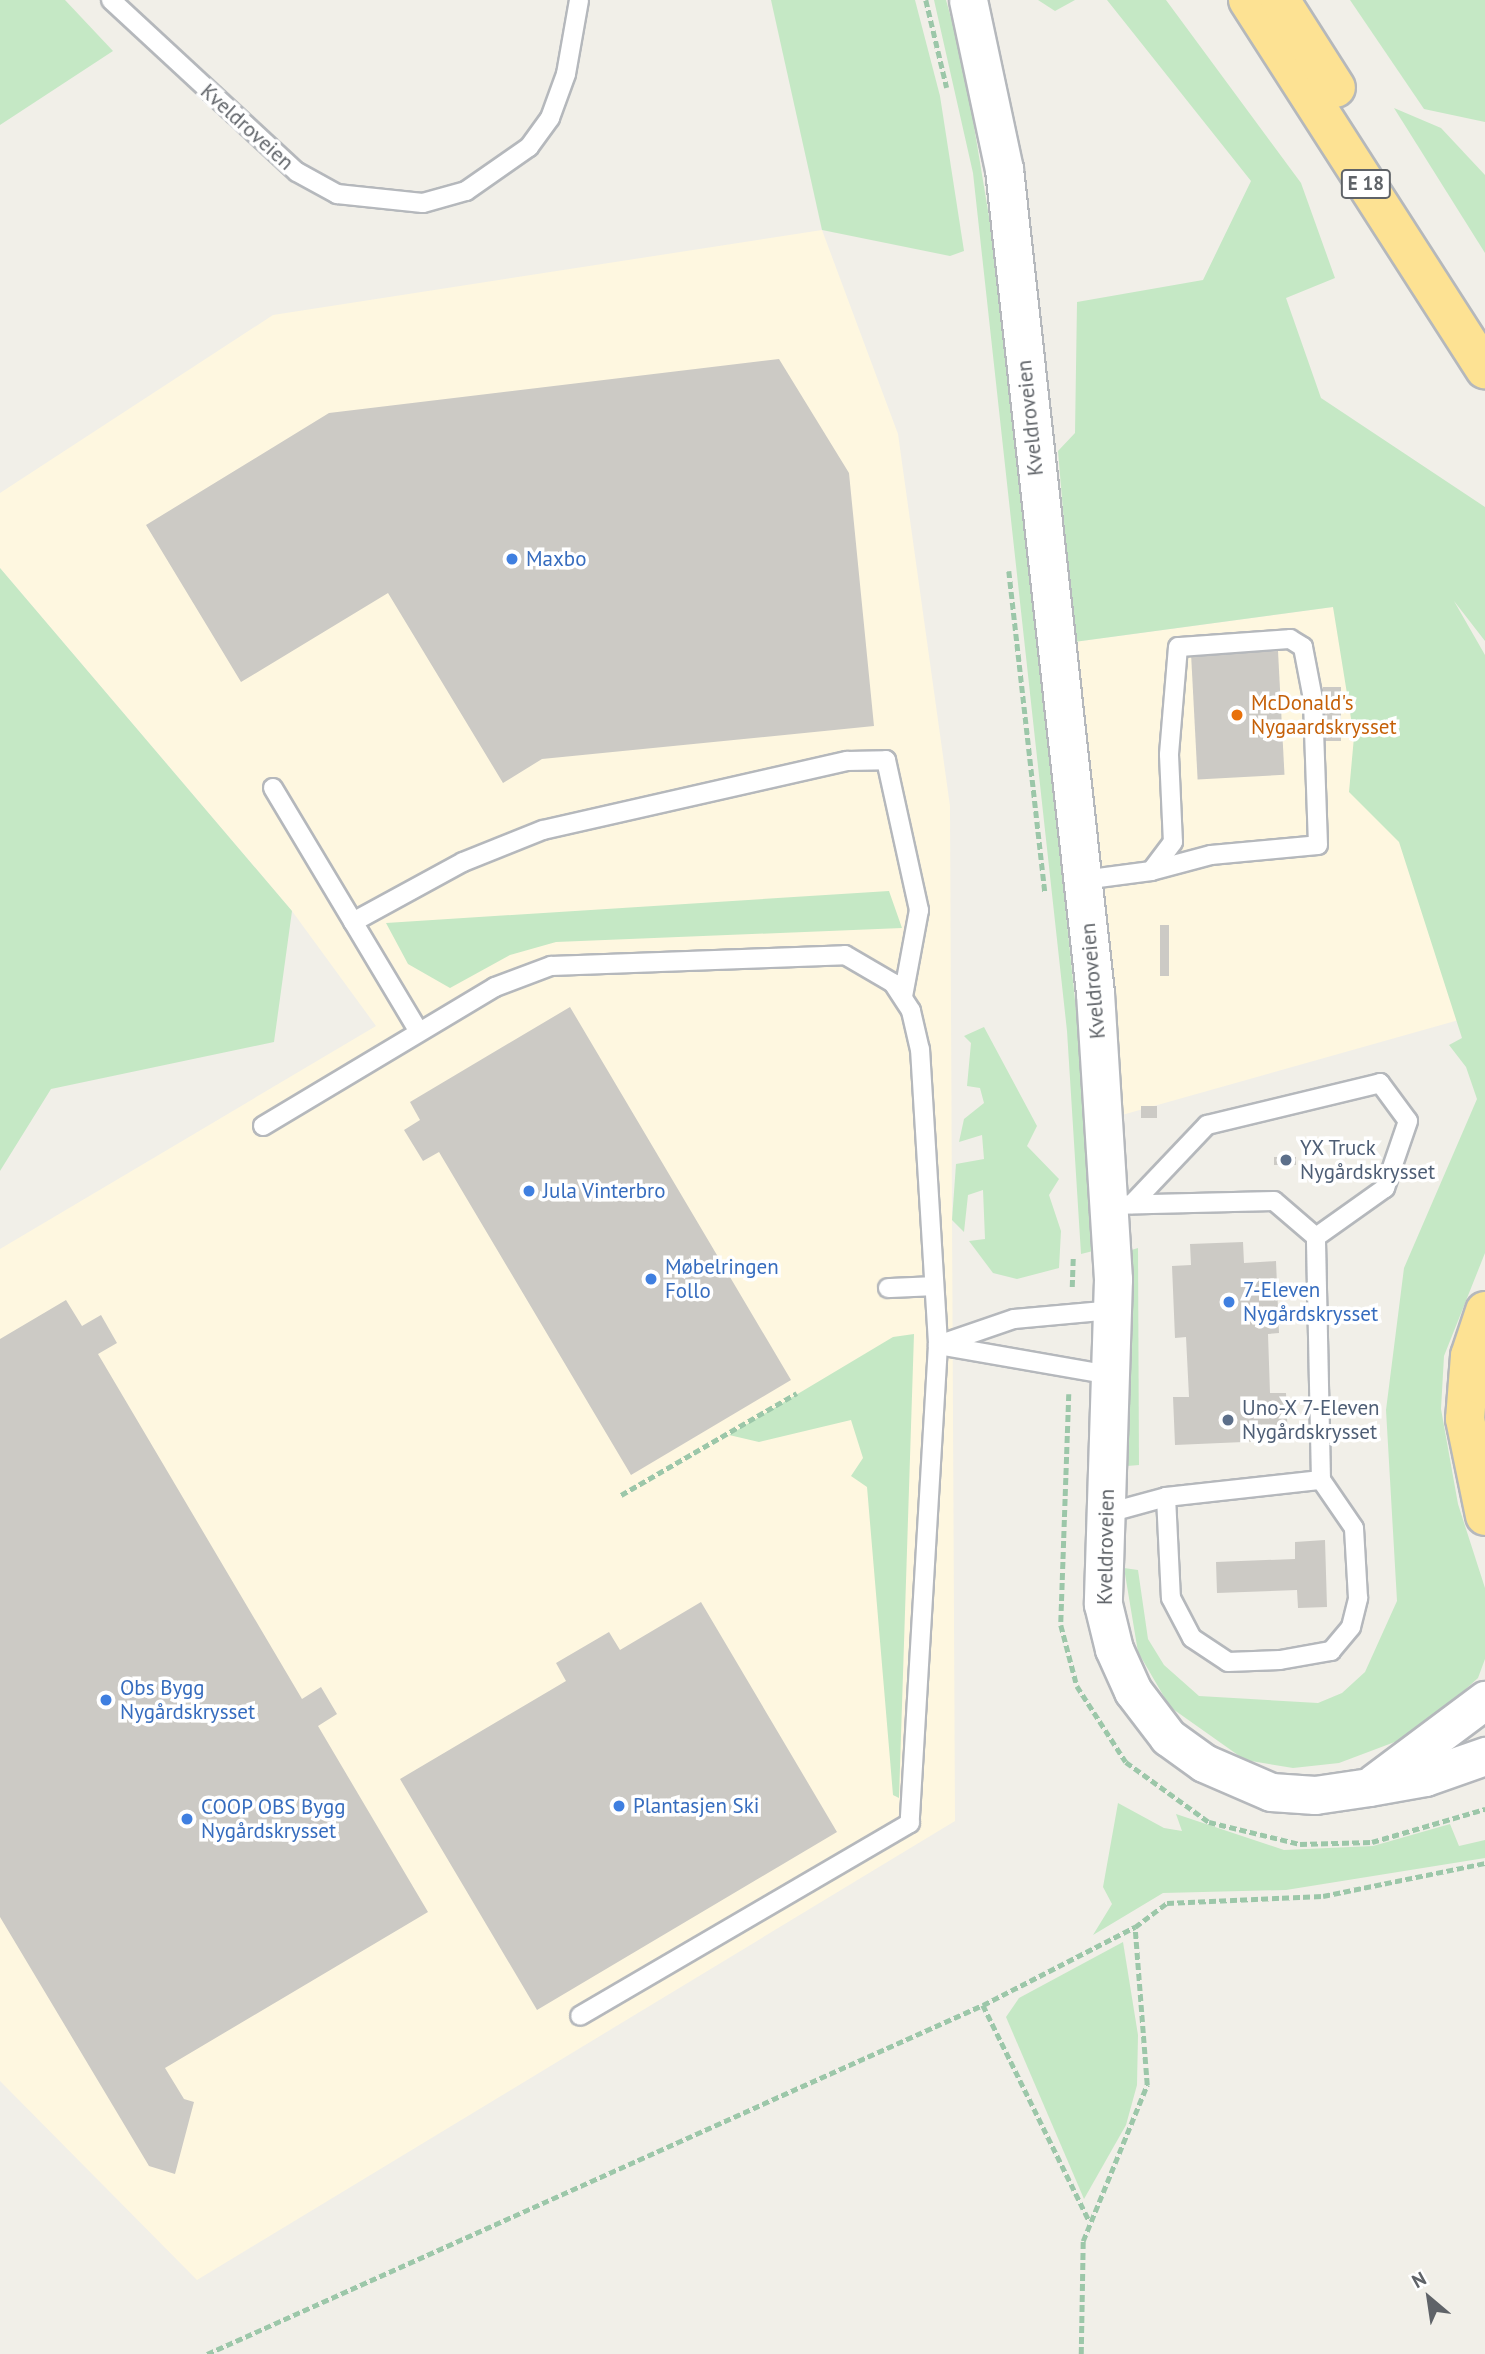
<!DOCTYPE html>
<html>
<head>
<meta charset="utf-8">
<style>
	body { margin:0 }
	#map { position:relative; width:1485px; height:2354px; overflow:hidden; background:#f1efe8; font-family:"PT Sans",sans-serif }
	div>[style] { position:absolute }
	.commercial>* { inset:0; background:#fef7e0 }
	.green>* { inset:0; background:#c5e8c5 }
	.building>* { inset:0; background:#cccac5; transform-origin:0 0 }
	.path>* { height:4.5px; margin-top:-2.25px; transform-origin:0; background:repeating-linear-gradient(90deg,#9cc7a9 0 7px,transparent 0 10.5px) }
	.roads { filter:drop-shadow(2px 0 #b5b8bc) drop-shadow(-2px 0 #b5b8bc) drop-shadow(0 2px #b5b8bc) drop-shadow(0 -2px #b5b8bc) }
	.lane>* { height:18px; margin:-9px; padding:0 9px; transform-origin:9px; border-radius:9px; background:#fff }
	.street>* { height:37px; margin:-18.5px; padding:0 18.5px; transform-origin:18.5px; border-radius:18.5px; background:#fff }
	.highway>* { height:38px; margin:-19px; padding:0 19px; transform-origin:19px; border-radius:19px; background:#fde293 }
	.dots>* { width:19px; height:19px; translate:-50% -50%; box-sizing:border-box; border:4px solid #fff; border-radius:50% }
	span { translate:-50% -50%; white-space:nowrap; text-align:center; line-height:1.15; -webkit-text-stroke:7px #fff; paint-order:stroke }
	.shield-label span { padding:2px 5px; background:#fff; border:2px solid; border-radius:5px; -webkit-text-stroke-width:0 }
	.shield-label { font-size:19px; color:#5f6368; font-weight:700 }
	.street-label { font-size:21px; color:#5f6368 }
	.shop-label { font-size:21px; color:#366cbe }
	.left { translate:0 -50%; text-align:left }
	.food-label { font-size:21px; color:#c56008 }
	.service-label { font-size:21px; color:#4e5e75 }
	.north { position:absolute; left:1394px; top:2263px; width:70px; height:70px; -webkit-text-stroke:5px #fff; paint-order:stroke; rotate:331deg; font-size:19px; font-weight:700; line-height:28px; text-align:center; color:#5f6368 }
	.north::after { content:''; display:block; margin:auto; width:24px; height:32px; background:#5f6368; clip-path:polygon(50% 0,100% 100%,50% 72%,0 100%) }
</style>
</head>
<body>
<div id="map">
	<div class="commercial">
		<div style="clip-path:polygon(822px 230px,898px 434px,950px 806px,955px 1821px,197px 2280px,0 2081px,0 1249px,376px 1026px,292px 911px,0 568px,0 493px,273px 315px)"></div>
		<div style="clip-path:polygon(1333px 607px,1473px 1016px,1122px 1115px,1074px 642px)"></div>
	</div>
	<div class="green">
		<div style="clip-path:polygon(0 0,65px 0,113px 51px,0 125px)"></div>
		<div style="clip-path:polygon(771px 0,915px 0,940px 96px,964px 251px,950px 256px,822px 230px)"></div>
		<div style="clip-path:polygon(934px 0,946px 0,963px 60px,1002px 295px,1084px 1087px,1093px 1251px,1081px 1254px,1067px 1031px,973px 173px)"></div>
		<div style="clip-path:polygon(1038px 0,1075px 0,1055px 11px)"></div>
		<div style="clip-path:polygon(1107px 0,1166px 0,1301px 183px,1335px 278px,1286px 298px,1321px 398px,1485px 507px,1485px 641px,1454px 601px,1485px 655px,1485px 1253px,1444px 1356px,1441px 1409px,1458px 1504px,1485px 1588px,1485px 1659px,1478px 1678px,1416px 1734px,1339px 1763px,1293px 1768px,1245px 1760px,1170px 1707px,1138px 1652px,1124px 1568px,1138px 1570px,1148px 1639px,1164px 1665px,1199px 1696px,1318px 1703px,1342px 1693px,1365px 1672px,1397px 1601px,1386px 1410px,1404px 1268px,1477px 1099px,1466px 1067px,1449px 1045px,1462px 1038px,1399px 842px,1349px 792px,1354px 737px,1333px 607px,1074px 642px,1058px 451px,1075px 433px,1077px 302px,1203px 280px,1251px 181px)"></div>
		<div style="clip-path:polygon(1350px 0,1485px 0,1485px 122px,1424px 109px)"></div>
		<div style="clip-path:polygon(1394px 108px,1441px 128px,1485px 175px,1485px 253px)"></div>
		<div style="clip-path:polygon(0 568px,292px 911px,274px 1042px,51px 1089px,0 1171px)"></div>
		<div style="clip-path:polygon(889px 891px,902px 928px,556px 942px,510px 955px,450px 988px,408px 964px,386px 923px)"></div>
		<div style="clip-path:polygon(984px 1027px,1037px 1126px,1027px 1146px,1059px 1179px,1049px 1195px,1061px 1231px,1059px 1268px,1017px 1279px,993px 1273px,969px 1241px,985px 1239px,983px 1190px,968px 1195px,964px 1232px,952px 1220px,956px 1164px,984px 1159px,982px 1135px,959px 1142px,964px 1119px,984px 1103px,980px 1088px,967px 1086px,971px 1043px,964px 1036px)"></div>
		<div style="clip-path:polygon(1138px 1248px,1139px 1465px,1127px 1466px,1128px 1251px)"></div>
		<div style="clip-path:polygon(914px 1334px,899px 1798px,893px 1795px,867px 1487px,851px 1476px,863px 1458px,851px 1420px,759px 1442px,729px 1435px,893px 1337px)"></div>
		<div style="clip-path:polygon(1118px 1803px,1164px 1828px,1182px 1831px,1176px 1814px,1284px 1850px,1373px 1846px,1450px 1824px,1459px 1846px,1485px 1840px,1485px 1858px,1286px 1890px,1163px 1893px,1093px 1935px,1112px 1904px,1103px 1887px)"></div>
		<div style="clip-path:polygon(1123px 1942px,1138px 2035px,1137px 2085px,1126px 2125px,1084px 2199px,1006px 2017px,1019px 1998px)"></div>
	</div>
	<div class="building">
		<div style="clip-path:polygon(779px 359px,849px 473px,874px 726px,542px 759px,503px 783px,388px 593px,241px 682px,146px 525px,329px 413px)"></div>
		<div style="left:1278px;top:651px;width:124px;height:87px;rotate:87deg"></div>
		<div style="left:1323px;top:687px;width:18px;height:54px"></div>
		<div style="left:1160px;top:925px;width:9px;height:51px"></div>
		<div style="clip-path:polygon(570px 1007px,791px 1380px,631px 1475px,439px 1152px,423px 1161px,404px 1130px,420px 1120px,410px 1102px)"></div>
		<div style="left:1157px;top:1106px;width:12px;height:16px;rotate:90deg"></div>
		<div style="left:1274px;top:1157px;width:22px;height:8px"></div>
		<div style="clip-path:polygon(1243px 1242px,1244px 1263px,1276px 1261px,1279px 1333px,1268px 1334px,1270px 1393px,1286px 1393px,1288px 1440px,1175px 1445px,1173px 1397px,1189px 1397px,1186px 1337px,1175px 1338px,1172px 1266px,1191px 1265px,1190px 1244px)"></div>
		<div style="clip-path:polygon(66px 1300px,82px 1326px,101px 1315px,117px 1343px,98px 1354px,302px 1699px,321px 1687px,337px 1714px,318px 1726px,428px 1912px,165px 2068px,184px 2099px,194px 2102px,175px 2174px,149px 2166px,0 1917px,0 1339px)"></div>
		<div style="clip-path:polygon(1325px 1540px,1327px 1607px,1298px 1608px,1297px 1590px,1217px 1593px,1216px 1562px,1295px 1559px,1295px 1542px)"></div>
		<div style="clip-path:polygon(701px 1602px,837px 1832px,537px 2010px,400px 1779px,566px 1681px,556px 1663px,609px 1632px,620px 1650px)"></div>
	</div>
	<div class="path">
		<div style="left:926px;top:0;width:90px;rotate:76.6deg"></div>
		<div style="left:1009px;top:571px;width:324px;rotate:83.6deg"></div>
		<div style="left:1072px;top:1287px;width:30px;rotate:-88deg"></div>
		<div style="left:1069px;top:1394px;width:231px;rotate:92deg"></div>
		<div style="left:1061px;top:1625px;width:63px;rotate:75.3deg"></div>
		<div style="left:1077px;top:1686px;width:90px;rotate:57.2deg"></div>
		<div style="left:1126px;top:1762px;width:102px;rotate:35.9deg"></div>
		<div style="left:1209px;top:1822px;width:94px;rotate:13.6deg"></div>
		<div style="left:1300px;top:1844px;width:72px;rotate:-1.6deg"></div>
		<div style="left:1372px;top:1842px;width:118px;rotate:-16.3deg"></div>
		<div style="left:621px;top:1495px;width:203px;rotate:-30.1deg"></div>
		<div style="left:983px;top:2005px;width:240px;rotate:63.8deg"></div>
		<div style="left:207px;top:2354px;width:851px;rotate:-24.22deg"></div>
		<div style="left:983px;top:2005px;width:171px;rotate:-27.2deg"></div>
		<div style="left:1135px;top:1927px;width:40px;rotate:-37deg"></div>
		<div style="left:1167px;top:1903px;width:156px;rotate:-2.6deg"></div>
		<div style="left:1323px;top:1896px;width:165px;rotate:-11.5deg"></div>
		<div style="left:1081px;top:2354px;width:113px;rotate:-89deg"></div>
		<div style="left:1083px;top:2241px;width:169px;rotate:-67.7deg"></div>
		<div style="left:1147px;top:2085px;width:157px;rotate:-94.4deg"></div>
	</div>
	<div class="roads">
		<div class="lane">
			<div style="left:111px;top:0;width:253px;rotate:42.8deg"></div>
			<div style="left:297px;top:172px;width:46px;rotate:28.8deg"></div>
			<div style="left:337px;top:194px;width:86px;rotate:6deg"></div>
			<div style="left:423px;top:203px;width:45px;rotate:-15.6deg"></div>
			<div style="left:466px;top:191px;width:77px;rotate:-34.9deg"></div>
			<div style="left:529px;top:147px;width:36px;rotate:-54deg"></div>
			<div style="left:550px;top:118px;width:47px;rotate:-70deg"></div>
			<div style="left:566px;top:74px;width:75px;rotate:-80deg"></div>
			<div style="left:273px;top:788px;width:284px;rotate:59.1deg"></div>
			<div style="left:1083px;top:880px;width:69px;rotate:-7.5deg"></div>
			<div style="left:1151px;top:871px;width:62px;rotate:-14.9deg"></div>
			<div style="left:1211px;top:855px;width:107px;rotate:-5.3deg"></div>
			<div style="left:1318px;top:845px;width:146px;rotate:-92deg"></div>
			<div style="left:1313px;top:699px;width:53px;rotate:-100.9deg"></div>
			<div style="left:1303px;top:647px;width:15px;rotate:-148deg"></div>
			<div style="left:1290px;top:639px;width:112px;rotate:175.9deg"></div>
			<div style="left:1178px;top:647px;width:108px;rotate:94.8deg"></div>
			<div style="left:1169px;top:755px;width:87px;rotate:87.4deg"></div>
			<div style="left:1173px;top:842px;width:36px;rotate:127deg"></div>
			<div style="left:353px;top:922px;width:125px;rotate:-28.6deg"></div>
			<div style="left:463px;top:862px;width:86px;rotate:-21.8deg"></div>
			<div style="left:543px;top:830px;width:312px;rotate:-12.8deg"></div>
			<div style="left:847px;top:761px;width:39px;rotate:-1deg"></div>
			<div style="left:886px;top:760px;width:154px;rotate:77.6deg"></div>
			<div style="left:919px;top:910px;width:87px;rotate:100.5deg"></div>
			<div style="left:263px;top:1126px;width:270px;rotate:-30.9deg"></div>
			<div style="left:495px;top:987px;width:60px;rotate:-20.6deg"></div>
			<div style="left:551px;top:966px;width:294px;rotate:-2.1deg"></div>
			<div style="left:845px;top:955px;width:56px;rotate:30.3deg"></div>
			<div style="left:893px;top:983px;width:33px;rotate:57deg"></div>
			<div style="left:911px;top:1011px;width:39px;rotate:77deg"></div>
			<div style="left:920px;top:1049px;width:297px;rotate:86.5deg"></div>
			<div style="left:938px;top:1345px;width:479px;rotate:93.4deg"></div>
			<div style="left:910px;top:1823px;width:382px;rotate:149.7deg"></div>
			<div style="left:1132px;top:1204px;width:109px;rotate:-46.5deg"></div>
			<div style="left:1207px;top:1125px;width:178px;rotate:-13.6deg"></div>
			<div style="left:1380px;top:1083px;width:47px;rotate:53.6deg"></div>
			<div style="left:1408px;top:1121px;width:71px;rotate:108.9deg"></div>
			<div style="left:1385px;top:1188px;width:85px;rotate:144.6deg"></div>
			<div style="left:888px;top:1288px;width:45px;rotate:-2.5deg"></div>
			<div style="left:1110px;top:1375px;width:175px;rotate:-170.1deg"></div>
			<div style="left:938px;top:1345px;width:80px;rotate:-18.9deg"></div>
			<div style="left:1014px;top:1319px;width:98px;rotate:-5.2deg"></div>
			<div style="left:1166px;top:1497px;width:101px;rotate:87.2deg"></div>
			<div style="left:1171px;top:1598px;width:45px;rotate:62.3deg"></div>
			<div style="left:1192px;top:1638px;width:43px;rotate:33.7deg"></div>
			<div style="left:1228px;top:1662px;width:52px;rotate:-2.2deg"></div>
			<div style="left:1280px;top:1660px;width:52px;rotate:-10deg"></div>
			<div style="left:1331px;top:1651px;width:31px;rotate:-50deg"></div>
			<div style="left:1351px;top:1627px;width:30px;rotate:-76deg"></div>
			<div style="left:1358px;top:1598px;width:70px;rotate:-93.3deg"></div>
			<div style="left:1354px;top:1528px;width:58px;rotate:-124.5deg"></div>
			<div style="left:1104px;top:1514px;width:64px;rotate:-15.3deg"></div>
			<div style="left:1166px;top:1497px;width:156px;rotate:-6.3deg"></div>
			<div style="left:1321px;top:1480px;width:243px;rotate:-91.2deg"></div>
			<div style="left:1316px;top:1237px;width:55px;rotate:-139.4deg"></div>
			<div style="left:1274px;top:1201px;width:163px;rotate:178.6deg"></div>
		</div>
		<div class="street">
			<div style="left:968px;top:0;width:173px;rotate:78deg"></div>
			<div style="left:1004px;top:169px;width:829px;rotate:83.7deg"></div>
			<div style="left:1095px;top:993px;width:287px;rotate:86.4deg"></div>
			<div style="left:1113px;top:1279px;width:325px;rotate:91.8deg"></div>
			<div style="left:1103px;top:1604px;width:46px;rotate:76.3deg"></div>
			<div style="left:1114px;top:1649px;width:46px;rotate:65.7deg"></div>
			<div style="left:1133px;top:1691px;width:58px;rotate:52.7deg"></div>
			<div style="left:1168px;top:1737px;width:44px;rotate:35.8deg"></div>
			<div style="left:1204px;top:1763px;width:73px;rotate:23.4deg"></div>
			<div style="left:1271px;top:1792px;width:44px;rotate:3.9deg"></div>
			<div style="left:1315px;top:1795px;width:55px;rotate:-8.4deg"></div>
			<div style="left:1369px;top:1787px;width:57px;rotate:-10.1deg"></div>
			<div style="left:1425px;top:1777px;width:64px;rotate:-19.3deg"></div>
			<div style="left:1374px;top:1783px;width:139px;rotate:-36.8deg"></div>
		</div>
		<div class="highway">
			<div style="left:1248px;top:0;width:439px;rotate:57.3deg"></div>
			<div style="left:1280px;top:0;width:104px;rotate:57.5deg"></div>
			<div style="left:1485px;top:1311px;width:47px;rotate:108.4deg"></div>
			<div style="left:1470px;top:1356px;width:63px;rotate:94.5deg"></div>
			<div style="left:1465px;top:1419px;width:99px;rotate:78.3deg"></div>
		</div>
	</div>
	<div class="dots">
		<div style="left:512px;top:559px;background:#3f7fe0"></div>
		<div style="left:1237px;top:715px;background:#e8710a"></div>
		<div style="left:1286px;top:1160px;background:#5c6f8a"></div>
		<div style="left:529px;top:1191px;background:#3f7fe0"></div>
		<div style="left:651px;top:1279px;background:#3f7fe0"></div>
		<div style="left:1229px;top:1302px;background:#3f7fe0"></div>
		<div style="left:1228px;top:1420px;background:#5c6f8a"></div>
		<div style="left:106px;top:1700px;background:#3f7fe0"></div>
		<div style="left:619px;top:1806px;background:#3f7fe0"></div>
		<div style="left:187px;top:1819px;background:#3f7fe0"></div>
	</div>
	<div class="shield-label">
		<span style="left:1366px;top:184px">E 18</span>
	</div>
	<div class="street-label">
		<span style="left:247px;top:127px;rotate:42deg">Kveldroveien</span>
		<span style="left:1030px;top:418px;rotate:-96deg">Kveldroveien</span>
		<span style="left:1093px;top:981px;rotate:-95deg">Kveldroveien</span>
		<span style="left:1106px;top:1547px;rotate:-89deg">Kveldroveien</span>
	</div>
	<div class="shop-label">
		<span class="left" style="left:526px;top:559px">Maxbo</span>
		<span class="left" style="left:543px;top:1191px">Jula Vinterbro</span>
		<span class="left" style="left:665px;top:1279px">Møbelringen<br>Follo</span>
		<span class="left" style="left:1243px;top:1302px">7-Eleven<br>Nygårdskrysset</span>
		<span class="left" style="left:120px;top:1700px">Obs Bygg<br>Nygårdskrysset</span>
		<span class="left" style="left:633px;top:1806px">Plantasjen Ski</span>
		<span class="left" style="left:201px;top:1819px">COOP OBS Bygg<br>Nygårdskrysset</span>
	</div>
	<div class="food-label">
		<span class="left" style="left:1251px;top:715px">McDonald's<br>Nygaardskrysset</span>
	</div>
	<div class="service-label">
		<span class="left" style="left:1300px;top:1160px">YX Truck<br>Nygårdskrysset</span>
		<span class="left" style="left:1242px;top:1420px">Uno-X 7-Eleven<br>Nygårdskrysset</span>
	</div>
	<div class="north">N</div>
</div>
</body>
</html>
